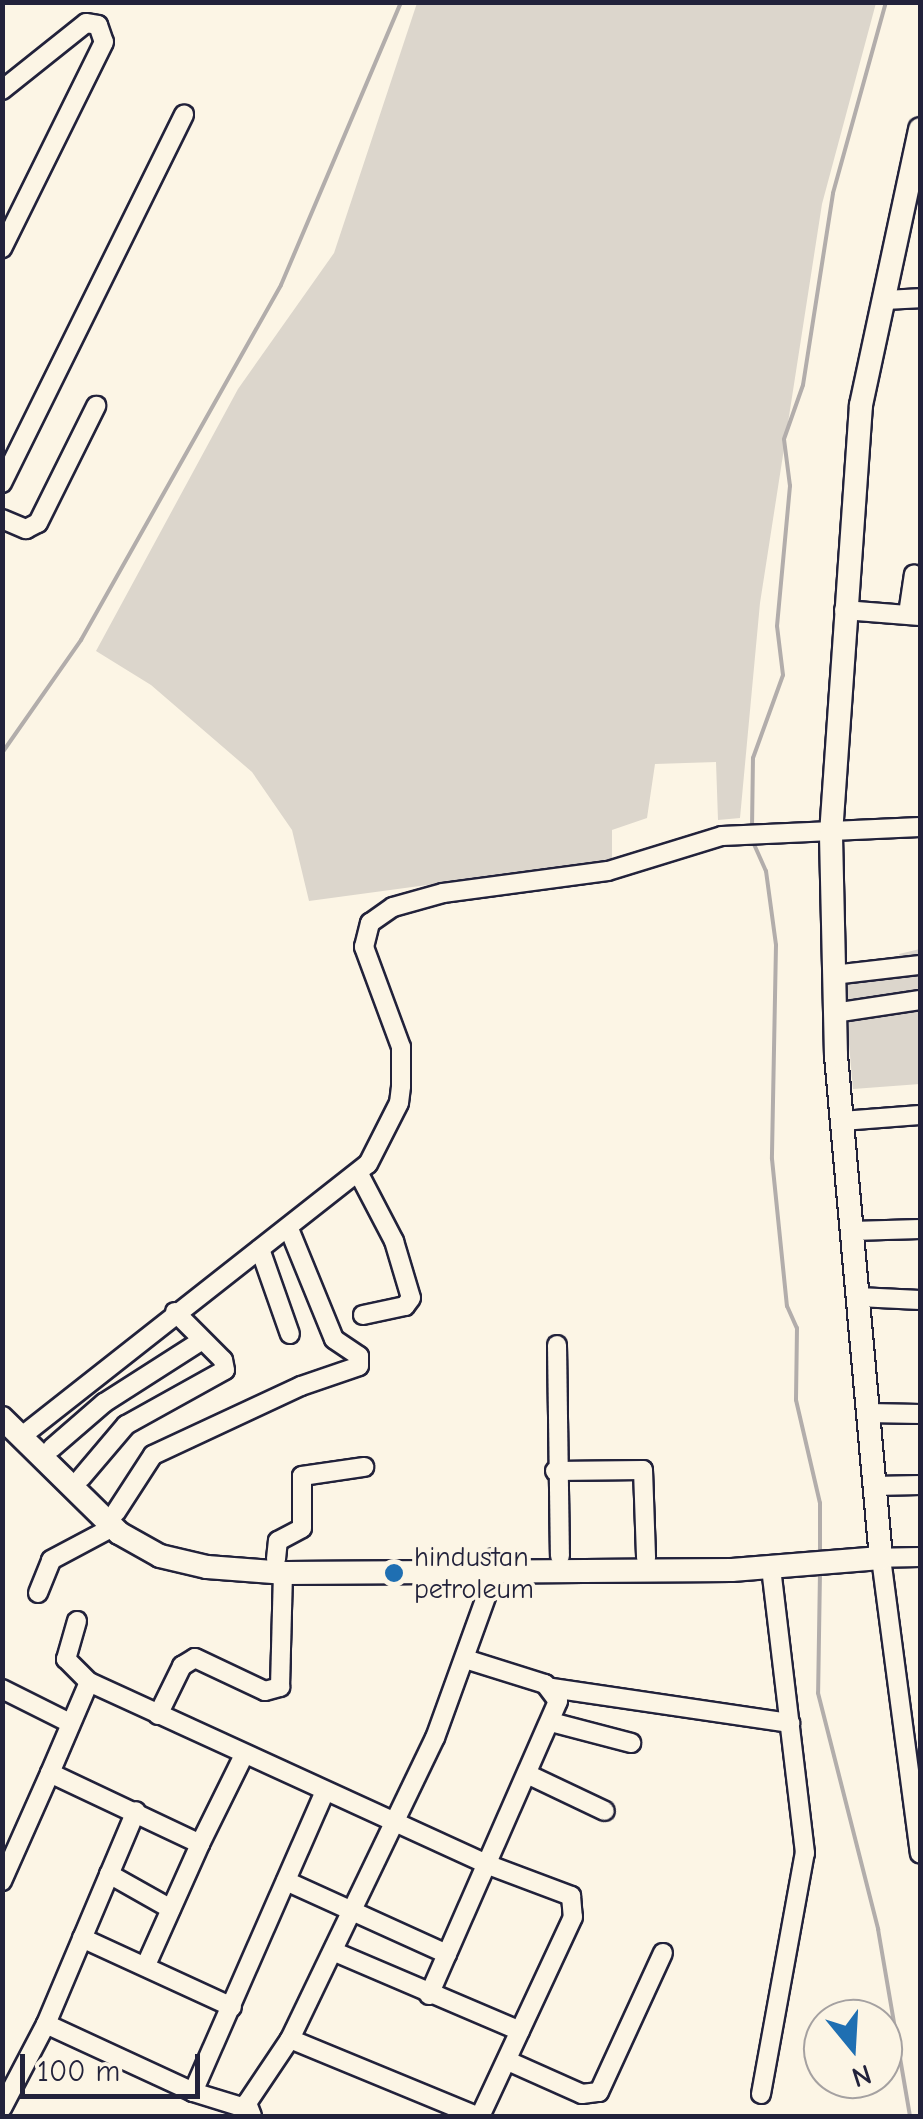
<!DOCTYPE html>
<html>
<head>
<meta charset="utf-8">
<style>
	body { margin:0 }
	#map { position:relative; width:923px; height:2119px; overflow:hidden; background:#fcf5e5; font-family:"Comic Neue",sans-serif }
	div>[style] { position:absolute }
	.green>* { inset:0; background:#dcd6cc }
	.stream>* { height:4px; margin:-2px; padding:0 2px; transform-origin:2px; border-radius:2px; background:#b2adab }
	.roads { filter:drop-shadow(2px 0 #22223b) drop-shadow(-2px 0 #22223b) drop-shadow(0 2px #22223b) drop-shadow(0 -2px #22223b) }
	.minor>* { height:18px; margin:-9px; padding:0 9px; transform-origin:9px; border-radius:9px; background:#fcf5e5 }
	.major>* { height:22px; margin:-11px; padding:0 11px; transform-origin:11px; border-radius:11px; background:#fcf5e5 }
	.dots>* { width:28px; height:28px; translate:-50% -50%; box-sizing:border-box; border:5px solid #fcf5e5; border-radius:50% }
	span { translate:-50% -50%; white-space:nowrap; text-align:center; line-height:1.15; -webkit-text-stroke:8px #fcf5e5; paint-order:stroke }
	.poi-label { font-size:28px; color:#22223b }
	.left { translate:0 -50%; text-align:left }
	.frame { position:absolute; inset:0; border:5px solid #22223b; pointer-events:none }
	.north { position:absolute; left:803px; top:1999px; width:100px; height:100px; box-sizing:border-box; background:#fcf5e5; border:2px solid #a5a1a1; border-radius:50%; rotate:162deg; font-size:28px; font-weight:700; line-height:40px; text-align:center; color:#22223b }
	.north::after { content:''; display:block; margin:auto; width:35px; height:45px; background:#1f6fb2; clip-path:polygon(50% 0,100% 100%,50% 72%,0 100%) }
	.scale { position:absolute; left:20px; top:2054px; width:180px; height:45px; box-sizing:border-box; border:5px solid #22223b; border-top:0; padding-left:12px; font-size:30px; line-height:35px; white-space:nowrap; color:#22223b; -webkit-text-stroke:8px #fcf5e5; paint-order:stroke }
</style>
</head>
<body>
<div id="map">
	<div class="green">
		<div style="clip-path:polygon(417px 3px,876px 3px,822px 204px,760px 603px,740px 818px,718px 820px,716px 762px,655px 764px,647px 818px,612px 830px,612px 860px,309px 901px,292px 830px,252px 772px,151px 685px,96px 651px,238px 389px,334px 253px)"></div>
		<div style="clip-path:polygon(920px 949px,920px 1084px,853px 1089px,843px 977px,902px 968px,899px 954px)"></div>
	</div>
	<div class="stream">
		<div style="left:2px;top:753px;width:138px;rotate:-55deg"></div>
		<div style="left:81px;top:640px;width:407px;rotate:-60.6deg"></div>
		<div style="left:281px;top:285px;width:307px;rotate:-67deg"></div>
		<div style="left:752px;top:828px;width:70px;rotate:-89.2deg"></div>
		<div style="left:753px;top:758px;width:88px;rotate:-70.1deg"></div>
		<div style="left:783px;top:675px;width:49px;rotate:-97deg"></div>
		<div style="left:777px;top:626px;width:141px;rotate:-84.7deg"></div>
		<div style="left:790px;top:486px;width:47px;rotate:-97.3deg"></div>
		<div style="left:784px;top:439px;width:57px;rotate:-70.6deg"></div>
		<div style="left:803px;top:385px;width:194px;rotate:-81.1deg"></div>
		<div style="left:833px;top:193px;width:198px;rotate:-74.5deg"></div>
		<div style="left:753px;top:842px;width:32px;rotate:66deg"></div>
		<div style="left:766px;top:871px;width:75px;rotate:82.3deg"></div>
		<div style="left:776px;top:945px;width:214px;rotate:91.1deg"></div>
		<div style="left:772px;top:1159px;width:148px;rotate:84.2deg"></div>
		<div style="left:787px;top:1306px;width:24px;rotate:66deg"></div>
		<div style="left:797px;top:1328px;width:72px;rotate:90.8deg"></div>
		<div style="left:796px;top:1400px;width:106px;rotate:76.9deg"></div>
		<div style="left:820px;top:1503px;width:49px;rotate:90deg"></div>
		<div style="left:820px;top:1572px;width:121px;rotate:90.9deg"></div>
		<div style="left:818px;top:1693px;width:244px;rotate:75.7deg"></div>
		<div style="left:878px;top:1929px;width:190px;rotate:80.3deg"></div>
	</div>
	<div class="roads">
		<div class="minor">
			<div style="left:2px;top:90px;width:107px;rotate:-38.6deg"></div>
			<div style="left:86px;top:23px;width:12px;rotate:9deg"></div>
			<div style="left:98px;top:25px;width:18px;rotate:71deg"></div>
			<div style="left:104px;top:42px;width:230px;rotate:116.3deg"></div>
			<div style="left:884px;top:300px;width:36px;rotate:-3deg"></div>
			<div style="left:2px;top:483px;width:411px;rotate:-63.7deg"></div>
			<div style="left:2px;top:519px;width:26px;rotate:23deg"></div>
			<div style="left:26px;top:529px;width:13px;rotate:-27deg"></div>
			<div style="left:38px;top:523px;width:131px;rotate:-63.6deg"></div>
			<div style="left:844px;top:610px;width:76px;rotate:4.5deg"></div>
			<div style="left:908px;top:614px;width:40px;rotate:-81.5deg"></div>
			<div style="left:833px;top:975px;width:88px;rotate:-6.6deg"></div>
			<div style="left:834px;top:1013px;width:87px;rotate:-8.6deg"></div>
			<div style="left:842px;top:1121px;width:78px;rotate:-4.4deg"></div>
			<div style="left:359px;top:1174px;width:76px;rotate:62.4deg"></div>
			<div style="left:394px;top:1241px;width:59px;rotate:73.4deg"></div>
			<div style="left:411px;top:1298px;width:10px;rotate:127deg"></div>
			<div style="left:405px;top:1306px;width:43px;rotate:167.9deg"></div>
			<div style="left:852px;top:1231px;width:68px;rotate:-1.7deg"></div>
			<div style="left:260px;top:1249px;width:90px;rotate:70.6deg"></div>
			<div style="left:858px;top:1297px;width:62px;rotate:2.8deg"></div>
			<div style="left:557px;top:1345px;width:211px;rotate:89.2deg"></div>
			<div style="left:868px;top:1413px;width:52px;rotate:1.1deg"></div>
			<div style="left:22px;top:1436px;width:440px;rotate:-38.2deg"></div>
			<div style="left:368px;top:1164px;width:68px;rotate:-63.1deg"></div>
			<div style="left:399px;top:1103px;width:17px;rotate:-83deg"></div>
			<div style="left:401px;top:1086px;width:39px;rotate:-90deg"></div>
			<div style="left:401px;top:1047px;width:107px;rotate:-110.3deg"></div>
			<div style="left:364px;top:947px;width:25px;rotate:-76deg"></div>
			<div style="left:370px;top:923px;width:28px;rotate:-35deg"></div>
			<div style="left:393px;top:907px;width:52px;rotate:-15.6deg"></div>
			<div style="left:443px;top:893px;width:166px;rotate:-7.6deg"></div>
			<div style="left:608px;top:871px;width:119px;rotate:-17.1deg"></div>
			<div style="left:722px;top:836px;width:198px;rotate:-2.6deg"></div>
			<div style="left:52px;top:1448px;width:69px;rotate:-40.9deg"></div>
			<div style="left:104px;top:1403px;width:115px;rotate:-32.6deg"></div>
			<div style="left:555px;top:1471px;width:88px;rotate:-0.7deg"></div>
			<div style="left:643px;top:1470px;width:88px;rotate:88deg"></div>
			<div style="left:81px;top:1478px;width:70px;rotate:-49.7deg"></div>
			<div style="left:126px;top:1425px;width:113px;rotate:-29.1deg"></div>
			<div style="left:225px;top:1370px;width:10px;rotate:-101deg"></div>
			<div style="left:223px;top:1360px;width:68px;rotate:-135deg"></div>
			<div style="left:874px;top:1486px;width:46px;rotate:-1.2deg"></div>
			<div style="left:116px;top:1512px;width:68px;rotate:-57deg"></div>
			<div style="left:153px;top:1455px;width:163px;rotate:-25deg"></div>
			<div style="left:301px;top:1386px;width:61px;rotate:-19deg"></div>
			<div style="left:359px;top:1366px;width:10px;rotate:-90deg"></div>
			<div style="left:359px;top:1356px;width:30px;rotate:-146deg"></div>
			<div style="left:334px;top:1339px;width:119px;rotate:-112.2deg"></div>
			<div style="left:920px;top:1557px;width:39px;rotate:179deg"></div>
			<div style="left:881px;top:1558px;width:298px;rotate:82.5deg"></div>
			<div style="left:276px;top:1559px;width:18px;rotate:-84deg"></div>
			<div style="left:278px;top:1541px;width:27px;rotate:-28deg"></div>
			<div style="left:302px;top:1528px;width:52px;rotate:-90deg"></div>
			<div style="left:302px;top:1476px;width:63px;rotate:-8.3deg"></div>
			<div style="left:38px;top:1593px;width:35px;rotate:-68deg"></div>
			<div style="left:51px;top:1560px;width:70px;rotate:-28deg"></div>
			<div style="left:77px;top:1621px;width:40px;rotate:106deg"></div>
			<div style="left:66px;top:1659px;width:33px;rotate:45deg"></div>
			<div style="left:89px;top:1682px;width:437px;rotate:24.6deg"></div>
			<div style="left:486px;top:1864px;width:91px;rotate:20.6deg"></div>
			<div style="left:571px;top:1896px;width:21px;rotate:85deg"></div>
			<div style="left:573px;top:1917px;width:220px;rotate:115deg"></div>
			<div style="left:552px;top:1688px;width:241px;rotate:8.4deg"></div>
			<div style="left:2px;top:1689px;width:76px;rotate:26.6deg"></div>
			<div style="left:158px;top:1715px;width:55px;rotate:-63.9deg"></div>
			<div style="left:182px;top:1666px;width:15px;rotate:-32deg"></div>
			<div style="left:195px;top:1658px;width:77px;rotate:25.2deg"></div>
			<div style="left:265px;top:1691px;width:16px;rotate:-15deg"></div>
			<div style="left:280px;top:1687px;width:115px;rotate:-88.5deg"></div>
			<div style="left:551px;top:1722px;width:83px;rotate:14.7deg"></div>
			<div style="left:50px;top:1773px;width:99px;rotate:-66.8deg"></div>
			<div style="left:527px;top:1774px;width:86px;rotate:25.4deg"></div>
			<div style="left:109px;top:1874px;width:71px;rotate:29.4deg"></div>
			<div style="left:2px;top:1881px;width:118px;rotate:-66deg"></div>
			<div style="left:50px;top:1773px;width:166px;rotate:25.3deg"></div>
			<div style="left:200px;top:1844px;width:99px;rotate:-63.7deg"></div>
			<div style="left:286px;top:1881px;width:177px;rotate:24.4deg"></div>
			<div style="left:82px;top:1938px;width:165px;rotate:24.7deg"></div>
			<div style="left:335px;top:1952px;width:201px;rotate:23.1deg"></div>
			<div style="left:146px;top:1965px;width:133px;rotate:-65.9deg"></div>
			<div style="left:429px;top:1995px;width:321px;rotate:-66.3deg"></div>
			<div style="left:558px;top:1701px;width:21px;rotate:-127deg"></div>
			<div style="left:545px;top:1684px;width:84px;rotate:-162.6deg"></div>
			<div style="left:46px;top:2024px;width:231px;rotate:-67.1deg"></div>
			<div style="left:290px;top:2039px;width:202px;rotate:22.4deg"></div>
			<div style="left:508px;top:2061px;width:81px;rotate:24deg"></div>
			<div style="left:582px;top:2094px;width:17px;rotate:-7deg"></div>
			<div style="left:599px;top:2092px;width:153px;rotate:-65.3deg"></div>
			<div style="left:193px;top:2092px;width:328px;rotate:-66.3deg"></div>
			<div style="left:761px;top:2094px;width:245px;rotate:-79.7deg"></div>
			<div style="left:805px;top:1853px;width:287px;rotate:-96.8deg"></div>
			<div style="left:2px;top:2108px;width:95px;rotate:-62.4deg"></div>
			<div style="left:46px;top:2024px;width:162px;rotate:24.8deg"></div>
			<div style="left:193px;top:2092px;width:54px;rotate:17.1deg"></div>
			<div style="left:252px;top:2116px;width:14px;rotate:-111deg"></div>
			<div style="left:247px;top:2103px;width:77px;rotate:-56.1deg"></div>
			<div style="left:290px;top:2039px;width:334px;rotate:-64.3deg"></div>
			<div style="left:435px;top:1738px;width:162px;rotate:-70.1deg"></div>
			<div style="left:490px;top:1586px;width:28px;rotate:-84deg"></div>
		</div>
		<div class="major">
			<div style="left:2px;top:1418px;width:164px;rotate:44.5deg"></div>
			<div style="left:119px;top:1533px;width:47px;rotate:29.3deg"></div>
			<div style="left:160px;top:1556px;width:48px;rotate:13.2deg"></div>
			<div style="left:207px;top:1567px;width:79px;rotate:4.3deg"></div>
			<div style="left:286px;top:1573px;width:446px;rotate:-0.4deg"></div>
			<div style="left:732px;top:1570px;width:149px;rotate:-4.6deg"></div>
			<div style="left:881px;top:1558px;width:504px;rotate:-95.12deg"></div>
			<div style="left:836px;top:1056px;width:222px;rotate:-91.3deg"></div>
			<div style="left:831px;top:834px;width:430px;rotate:-86deg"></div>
			<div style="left:861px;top:405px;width:282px;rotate:-77.9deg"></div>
		</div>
	</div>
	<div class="dots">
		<div style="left:394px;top:1573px;background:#1f6fb2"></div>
	</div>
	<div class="poi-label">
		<span class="left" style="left:414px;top:1573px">hindustan<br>petroleum</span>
	</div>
	<div class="frame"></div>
	<div class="north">N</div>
	<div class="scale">100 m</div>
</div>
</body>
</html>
